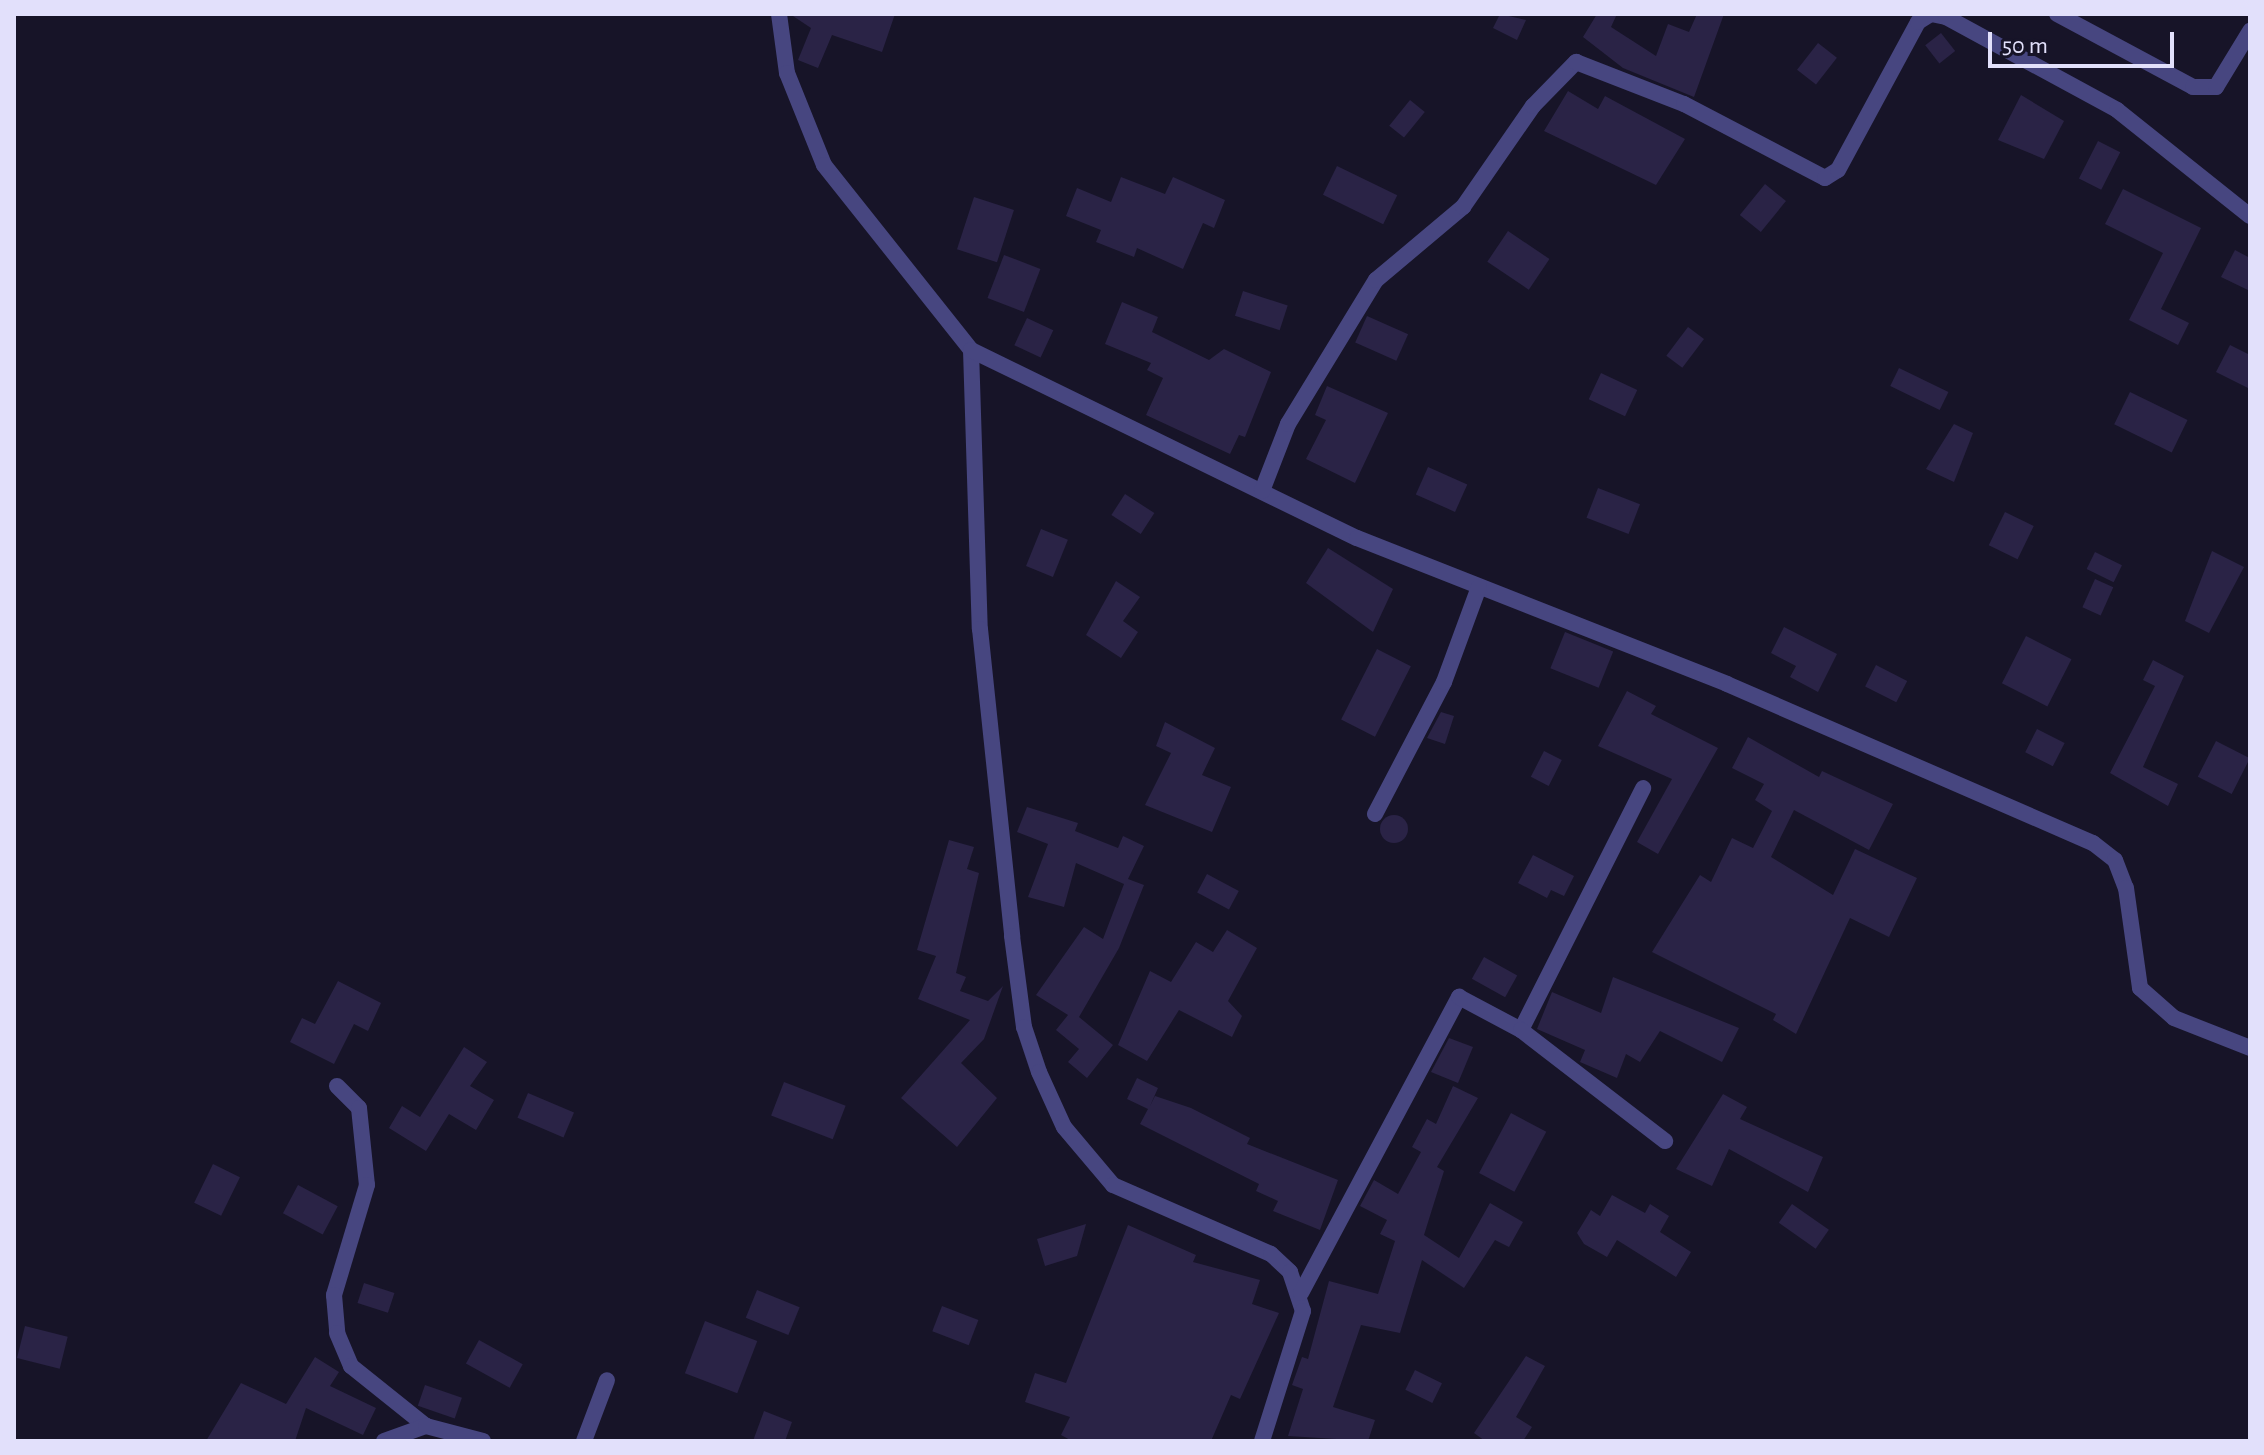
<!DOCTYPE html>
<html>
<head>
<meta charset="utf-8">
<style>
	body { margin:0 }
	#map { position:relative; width:2264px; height:1455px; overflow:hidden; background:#171428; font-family:"Alegreya Sans",sans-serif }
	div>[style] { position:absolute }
	.building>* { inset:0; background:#2a2346; transform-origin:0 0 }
	.round { border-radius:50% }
	.street>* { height:16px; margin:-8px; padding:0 8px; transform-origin:8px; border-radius:8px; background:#474680 }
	span { translate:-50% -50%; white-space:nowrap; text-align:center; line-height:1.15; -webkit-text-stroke:6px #171428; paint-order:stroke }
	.frame { position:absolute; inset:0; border:16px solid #e2e0fb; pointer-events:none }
	.scale { position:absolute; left:1988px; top:32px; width:186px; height:36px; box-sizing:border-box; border:4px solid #e2e0fb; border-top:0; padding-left:10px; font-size:24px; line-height:28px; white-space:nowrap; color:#e2e0fb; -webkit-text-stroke:6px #171428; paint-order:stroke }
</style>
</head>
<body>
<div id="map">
	<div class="building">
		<div style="clip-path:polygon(790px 14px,895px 14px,882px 52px,832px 35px,818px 68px,798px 60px,811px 28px)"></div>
		<div style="clip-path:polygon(1500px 14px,1526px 20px,1517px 40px,1493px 28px)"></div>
		<div style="clip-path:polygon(1597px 14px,1617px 14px,1611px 27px,1656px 56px,1668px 24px,1689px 32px,1697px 14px,1724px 14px,1694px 97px,1623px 68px,1583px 37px)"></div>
		<div style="left:1941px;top:33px;width:23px;height:20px;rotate:52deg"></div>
		<div style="left:1818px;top:43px;width:24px;height:34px;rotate:38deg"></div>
		<div style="clip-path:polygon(1568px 91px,1598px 109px,1605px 96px,1685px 139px,1656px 185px,1544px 131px)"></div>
		<div style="clip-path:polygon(2021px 95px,2064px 121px,2044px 159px,1998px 140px)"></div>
		<div style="left:1410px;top:100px;width:19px;height:33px;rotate:39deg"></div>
		<div style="left:2098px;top:141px;width:25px;height:42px;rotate:27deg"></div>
		<div style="left:1337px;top:166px;width:67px;height:32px;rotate:26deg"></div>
		<div style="clip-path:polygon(1121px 177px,1165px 194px,1173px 177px,1225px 200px,1214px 228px,1203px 223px,1183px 269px,1137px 248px,1134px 257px,1096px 242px,1101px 230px,1066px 216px,1077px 188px,1111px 202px)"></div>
		<div style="left:1765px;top:184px;width:27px;height:40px;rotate:39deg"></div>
		<div style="clip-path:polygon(2123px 189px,2201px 228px,2161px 309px,2189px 323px,2178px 345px,2129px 320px,2163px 253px,2105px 224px)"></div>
		<div style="left:974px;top:197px;width:42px;height:55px;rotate:18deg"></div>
		<div style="left:1508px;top:231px;width:50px;height:37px;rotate:34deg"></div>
		<div style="clip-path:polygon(2235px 250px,2250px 258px,2250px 291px,2221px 277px)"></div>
		<div style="left:1004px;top:255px;width:39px;height:46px;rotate:21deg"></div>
		<div style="left:1243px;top:291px;width:47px;height:26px;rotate:18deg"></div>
		<div style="clip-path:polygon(1122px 302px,1158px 317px,1152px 332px,1209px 360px,1224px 349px,1271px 372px,1245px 437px,1239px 435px,1230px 454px,1146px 415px,1163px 378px,1147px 370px,1151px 363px,1105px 344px)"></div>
		<div style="left:1367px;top:316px;width:45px;height:29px;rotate:24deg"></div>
		<div style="left:1027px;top:318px;width:29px;height:30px;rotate:25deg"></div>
		<div style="left:1688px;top:327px;width:20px;height:36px;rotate:37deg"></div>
		<div style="clip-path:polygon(2230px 345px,2250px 355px,2250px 389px,2216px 372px)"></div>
		<div style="left:1899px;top:368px;width:55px;height:20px;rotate:26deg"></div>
		<div style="left:1601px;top:373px;width:40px;height:29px;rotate:25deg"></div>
		<div style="clip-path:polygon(1327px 386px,1388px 413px,1355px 483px,1306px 459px,1326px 420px,1315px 415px)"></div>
		<div style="left:2130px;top:392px;width:64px;height:36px;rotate:26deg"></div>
		<div style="clip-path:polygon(1954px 424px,1973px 433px,1954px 482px,1926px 469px)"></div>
		<div style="left:1428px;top:467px;width:43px;height:30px;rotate:24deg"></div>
		<div style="left:1598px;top:488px;width:45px;height:32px;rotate:21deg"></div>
		<div style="left:1125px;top:494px;width:35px;height:25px;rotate:33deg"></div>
		<div style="left:2005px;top:512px;width:32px;height:37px;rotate:26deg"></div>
		<div style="left:1041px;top:529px;width:29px;height:40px;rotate:22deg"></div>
		<div style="clip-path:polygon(1328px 548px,1393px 589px,1373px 632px,1306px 583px)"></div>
		<div style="clip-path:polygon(2212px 551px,2244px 567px,2209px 633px,2185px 621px)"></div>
		<div style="left:2095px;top:552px;width:30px;height:19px;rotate:26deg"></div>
		<div style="left:2095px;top:579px;width:20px;height:31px;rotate:24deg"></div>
		<div style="clip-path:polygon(1116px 581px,1140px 597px,1123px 621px,1138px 632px,1121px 658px,1086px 635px)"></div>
		<div style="clip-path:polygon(1784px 627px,1837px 654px,1818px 692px,1790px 677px,1796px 666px,1771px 653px)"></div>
		<div style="left:1565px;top:632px;width:52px;height:39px;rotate:22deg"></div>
		<div style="left:2026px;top:636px;width:51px;height:53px;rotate:27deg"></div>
		<div style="left:1377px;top:649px;width:38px;height:79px;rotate:27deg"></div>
		<div style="clip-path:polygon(2153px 660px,2184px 676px,2143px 767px,2178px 784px,2168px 806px,2110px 773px,2155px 686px,2143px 680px)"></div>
		<div style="left:1876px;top:665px;width:35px;height:24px;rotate:27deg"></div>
		<div style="clip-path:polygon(1627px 691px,1656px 706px,1651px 714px,1718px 748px,1658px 854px,1637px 842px,1672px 779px,1598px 746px)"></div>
		<div style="clip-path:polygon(1441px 712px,1454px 716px,1445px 744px,1427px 738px)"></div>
		<div style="clip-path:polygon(1165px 722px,1215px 748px,1202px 775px,1231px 787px,1212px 832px,1145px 805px,1171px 753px,1156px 746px)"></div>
		<div style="left:2037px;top:729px;width:31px;height:26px;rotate:27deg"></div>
		<div style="clip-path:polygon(1748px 737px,1819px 777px,1822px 771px,1893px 804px,1869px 850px,1794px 810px,1771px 857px,1833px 895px,1855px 849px,1917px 878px,1889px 937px,1850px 918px,1796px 1034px,1773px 1020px,1776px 1014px,1652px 952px,1700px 875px,1711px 882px,1732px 838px,1753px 848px,1772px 811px,1755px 800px,1764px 784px,1732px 768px)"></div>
		<div style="left:2216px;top:741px;width:38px;height:40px;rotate:27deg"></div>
		<div style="left:1544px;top:751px;width:20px;height:29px;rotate:27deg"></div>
		<div style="clip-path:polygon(1027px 807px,1078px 823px,1075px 831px,1118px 848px,1123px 836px,1144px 846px,1128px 879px,1144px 885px,1119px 948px,1079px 1017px,1113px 1045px,1087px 1078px,1068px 1062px,1079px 1049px,1056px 1030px,1068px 1015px,1036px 995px,1084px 927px,1103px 939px,1124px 884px,1076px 863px,1064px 907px,1028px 897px,1048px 844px,1017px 832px)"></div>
		<div class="round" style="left:1380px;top:815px;width:28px;height:28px"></div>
		<div style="clip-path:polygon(949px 840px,974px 847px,967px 869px,979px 873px,956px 973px,966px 977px,960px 991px,988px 1001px,1003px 986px,984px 1039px,961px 1063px,997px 1098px,957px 1147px,901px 1098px,970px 1020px,918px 999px,936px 956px,917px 950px)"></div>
		<div style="clip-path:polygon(1533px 855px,1574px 876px,1564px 896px,1551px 890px,1547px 898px,1518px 883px)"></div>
		<div style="left:1207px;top:874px;width:36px;height:21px;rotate:28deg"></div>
		<div style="clip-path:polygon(1227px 930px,1257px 948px,1228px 1001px,1242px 1016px,1232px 1037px,1179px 1010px,1147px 1061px,1118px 1045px,1150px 971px,1171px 982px,1196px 942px,1213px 952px)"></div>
		<div style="left:1484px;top:957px;width:38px;height:25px;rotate:29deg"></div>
		<div style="clip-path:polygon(1613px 977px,1739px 1028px,1722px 1062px,1660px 1031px,1640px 1062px,1626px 1054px,1617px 1078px,1580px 1062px,1585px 1050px,1537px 1029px,1552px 992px,1601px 1013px)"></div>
		<div style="clip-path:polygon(338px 981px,381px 1003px,368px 1031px,354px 1024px,334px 1064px,290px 1042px,302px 1018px,315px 1024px)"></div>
		<div style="clip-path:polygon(1449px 1038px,1473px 1047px,1458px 1083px,1431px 1072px)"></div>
		<div style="clip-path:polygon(464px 1047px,487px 1062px,470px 1086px,494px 1100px,476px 1130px,449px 1114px,426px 1151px,389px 1128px,402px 1106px,420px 1117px)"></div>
		<div style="clip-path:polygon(1137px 1078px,1158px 1088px,1150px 1106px,1155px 1096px,1191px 1108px,1250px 1138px,1247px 1144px,1338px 1180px,1320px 1230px,1273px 1211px,1278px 1201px,1256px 1191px,1259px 1184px,1140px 1124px,1148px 1109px,1127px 1099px)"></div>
		<div style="left:784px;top:1082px;width:66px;height:36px;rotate:21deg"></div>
		<div style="clip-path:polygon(1453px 1086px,1478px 1098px,1437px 1167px,1444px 1171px,1424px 1235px,1459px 1258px,1490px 1203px,1523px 1222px,1509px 1247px,1495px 1240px,1464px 1288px,1422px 1260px,1400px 1333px,1361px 1325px,1333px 1407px,1375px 1420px,1368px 1441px,1288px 1436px,1303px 1389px,1292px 1385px,1302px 1357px,1308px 1359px,1329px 1281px,1378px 1294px,1395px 1241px,1380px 1234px,1387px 1220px,1360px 1206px,1374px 1180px,1398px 1194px,1421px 1152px,1412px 1147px,1427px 1119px,1436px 1124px)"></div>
		<div style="left:528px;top:1093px;width:50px;height:27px;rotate:23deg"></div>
		<div style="clip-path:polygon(1723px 1094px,1747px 1107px,1740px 1119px,1823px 1157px,1808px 1192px,1729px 1149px,1712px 1186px,1676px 1169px)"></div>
		<div style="left:1511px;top:1113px;width:40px;height:68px;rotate:28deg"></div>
		<div style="left:213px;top:1164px;width:30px;height:43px;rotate:26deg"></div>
		<div style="left:298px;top:1185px;width:45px;height:32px;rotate:28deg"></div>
		<div style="clip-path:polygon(1612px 1195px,1645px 1213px,1650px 1204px,1669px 1216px,1660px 1232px,1691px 1252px,1676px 1277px,1617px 1240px,1607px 1257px,1584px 1244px,1577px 1233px,1591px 1210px,1600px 1216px)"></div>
		<div style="left:1792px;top:1204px;width:45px;height:23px;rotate:35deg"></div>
		<div style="clip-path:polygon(1086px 1224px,1077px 1256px,1045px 1266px,1037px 1239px)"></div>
		<div style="clip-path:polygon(1128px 1225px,1196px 1255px,1193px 1262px,1260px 1280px,1252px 1304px,1279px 1313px,1240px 1399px,1231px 1395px,1211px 1441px,1072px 1441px,1061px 1435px,1070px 1417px,1025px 1402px,1035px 1373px,1066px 1383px)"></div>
		<div style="left:364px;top:1283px;width:32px;height:21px;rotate:18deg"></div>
		<div style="left:757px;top:1290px;width:46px;height:30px;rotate:22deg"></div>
		<div style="left:942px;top:1306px;width:39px;height:27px;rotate:21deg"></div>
		<div style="left:705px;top:1321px;width:56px;height:56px;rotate:21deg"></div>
		<div style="left:25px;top:1326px;width:44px;height:33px;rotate:14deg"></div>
		<div style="left:479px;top:1340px;width:50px;height:27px;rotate:29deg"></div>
		<div style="clip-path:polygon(1526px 1356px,1545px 1366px,1516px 1417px,1532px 1427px,1523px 1441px,1485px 1441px,1474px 1433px)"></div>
		<div style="clip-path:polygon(315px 1357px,339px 1372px,330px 1386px,376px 1408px,363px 1435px,306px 1408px,295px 1441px,206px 1441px,241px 1383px,286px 1404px)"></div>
		<div style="left:1415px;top:1370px;width:30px;height:22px;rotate:26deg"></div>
		<div style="left:425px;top:1385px;width:39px;height:22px;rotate:19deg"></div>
		<div style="clip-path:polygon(764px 1411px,792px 1422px,785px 1441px,753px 1441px)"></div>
	</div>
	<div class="street">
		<div style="left:779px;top:14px;width:60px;rotate:82.3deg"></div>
		<div style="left:787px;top:73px;width:99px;rotate:68.1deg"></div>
		<div style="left:824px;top:165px;width:236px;rotate:51.5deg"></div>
		<div style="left:971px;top:350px;width:279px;rotate:88.2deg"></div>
		<div style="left:980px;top:629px;width:309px;rotate:84deg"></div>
		<div style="left:1012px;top:936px;width:92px;rotate:82.5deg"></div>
		<div style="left:1024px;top:1027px;width:47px;rotate:71.6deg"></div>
		<div style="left:1039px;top:1072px;width:60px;rotate:65.6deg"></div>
		<div style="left:1064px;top:1127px;width:76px;rotate:49.8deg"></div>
		<div style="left:1113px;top:1185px;width:172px;rotate:23.6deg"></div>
		<div style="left:1271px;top:1254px;width:26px;rotate:43deg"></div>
		<div style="left:1290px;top:1272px;width:41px;rotate:71.6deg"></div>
		<div style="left:1303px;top:1311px;width:136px;rotate:107.5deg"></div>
		<div style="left:2057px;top:14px;width:154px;rotate:28.2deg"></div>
		<div style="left:2193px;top:87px;width:23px"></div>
		<div style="left:2216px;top:87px;width:66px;rotate:-58.7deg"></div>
		<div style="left:971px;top:350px;width:429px;rotate:26deg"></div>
		<div style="left:1357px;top:538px;width:398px;rotate:21.5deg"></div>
		<div style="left:1727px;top:684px;width:399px;rotate:23.5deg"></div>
		<div style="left:2093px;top:843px;width:28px;rotate:38deg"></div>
		<div style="left:2115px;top:860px;width:30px;rotate:69deg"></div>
		<div style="left:2126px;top:888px;width:101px;rotate:82deg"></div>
		<div style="left:2140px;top:988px;width:45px;rotate:41.4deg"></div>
		<div style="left:2174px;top:1018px;width:82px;rotate:21.5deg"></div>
		<div style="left:1262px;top:491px;width:72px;rotate:-68.8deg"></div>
		<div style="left:1288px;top:424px;width:169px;rotate:-58.6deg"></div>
		<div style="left:1376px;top:280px;width:114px;rotate:-40deg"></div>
		<div style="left:1463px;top:207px;width:123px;rotate:-55.3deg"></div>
		<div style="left:1533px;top:106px;width:62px;rotate:-45.7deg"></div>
		<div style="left:1576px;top:62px;width:116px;rotate:21.3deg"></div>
		<div style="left:1684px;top:104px;width:159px;rotate:27.7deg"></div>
		<div style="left:1825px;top:178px;width:15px;rotate:-32deg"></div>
		<div style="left:1838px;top:170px;width:168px;rotate:-61.6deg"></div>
		<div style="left:1918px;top:22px;width:15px;rotate:-32deg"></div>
		<div style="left:1931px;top:14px;width:15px;rotate:11deg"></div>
		<div style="left:1946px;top:17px;width:195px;rotate:28.5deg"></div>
		<div style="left:2117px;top:110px;width:170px;rotate:38.6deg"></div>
		<div style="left:1375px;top:814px;width:149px;rotate:-62.4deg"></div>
		<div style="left:1444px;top:682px;width:101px;rotate:-69.8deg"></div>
		<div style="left:1521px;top:1030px;width:271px;rotate:-63.2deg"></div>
		<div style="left:337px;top:1086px;width:31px;rotate:45deg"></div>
		<div style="left:359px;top:1108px;width:77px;rotate:84.1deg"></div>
		<div style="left:367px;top:1185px;width:115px;rotate:106.7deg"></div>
		<div style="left:334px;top:1295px;width:38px;rotate:85deg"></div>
		<div style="left:337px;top:1333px;width:36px;rotate:67deg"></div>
		<div style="left:351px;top:1366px;width:96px;rotate:38.7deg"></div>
		<div style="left:1301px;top:1293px;width:336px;rotate:-61.9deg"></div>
		<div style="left:1459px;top:997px;width:70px;rotate:28deg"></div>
		<div style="left:1521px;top:1030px;width:182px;rotate:37.6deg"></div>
		<div style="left:384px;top:1441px;width:45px;rotate:-19.7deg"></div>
		<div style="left:426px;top:1426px;width:59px;rotate:14.7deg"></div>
		<div style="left:584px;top:1441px;width:65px;rotate:-69.3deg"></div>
	</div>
	<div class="frame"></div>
	<div class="scale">50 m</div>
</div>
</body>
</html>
